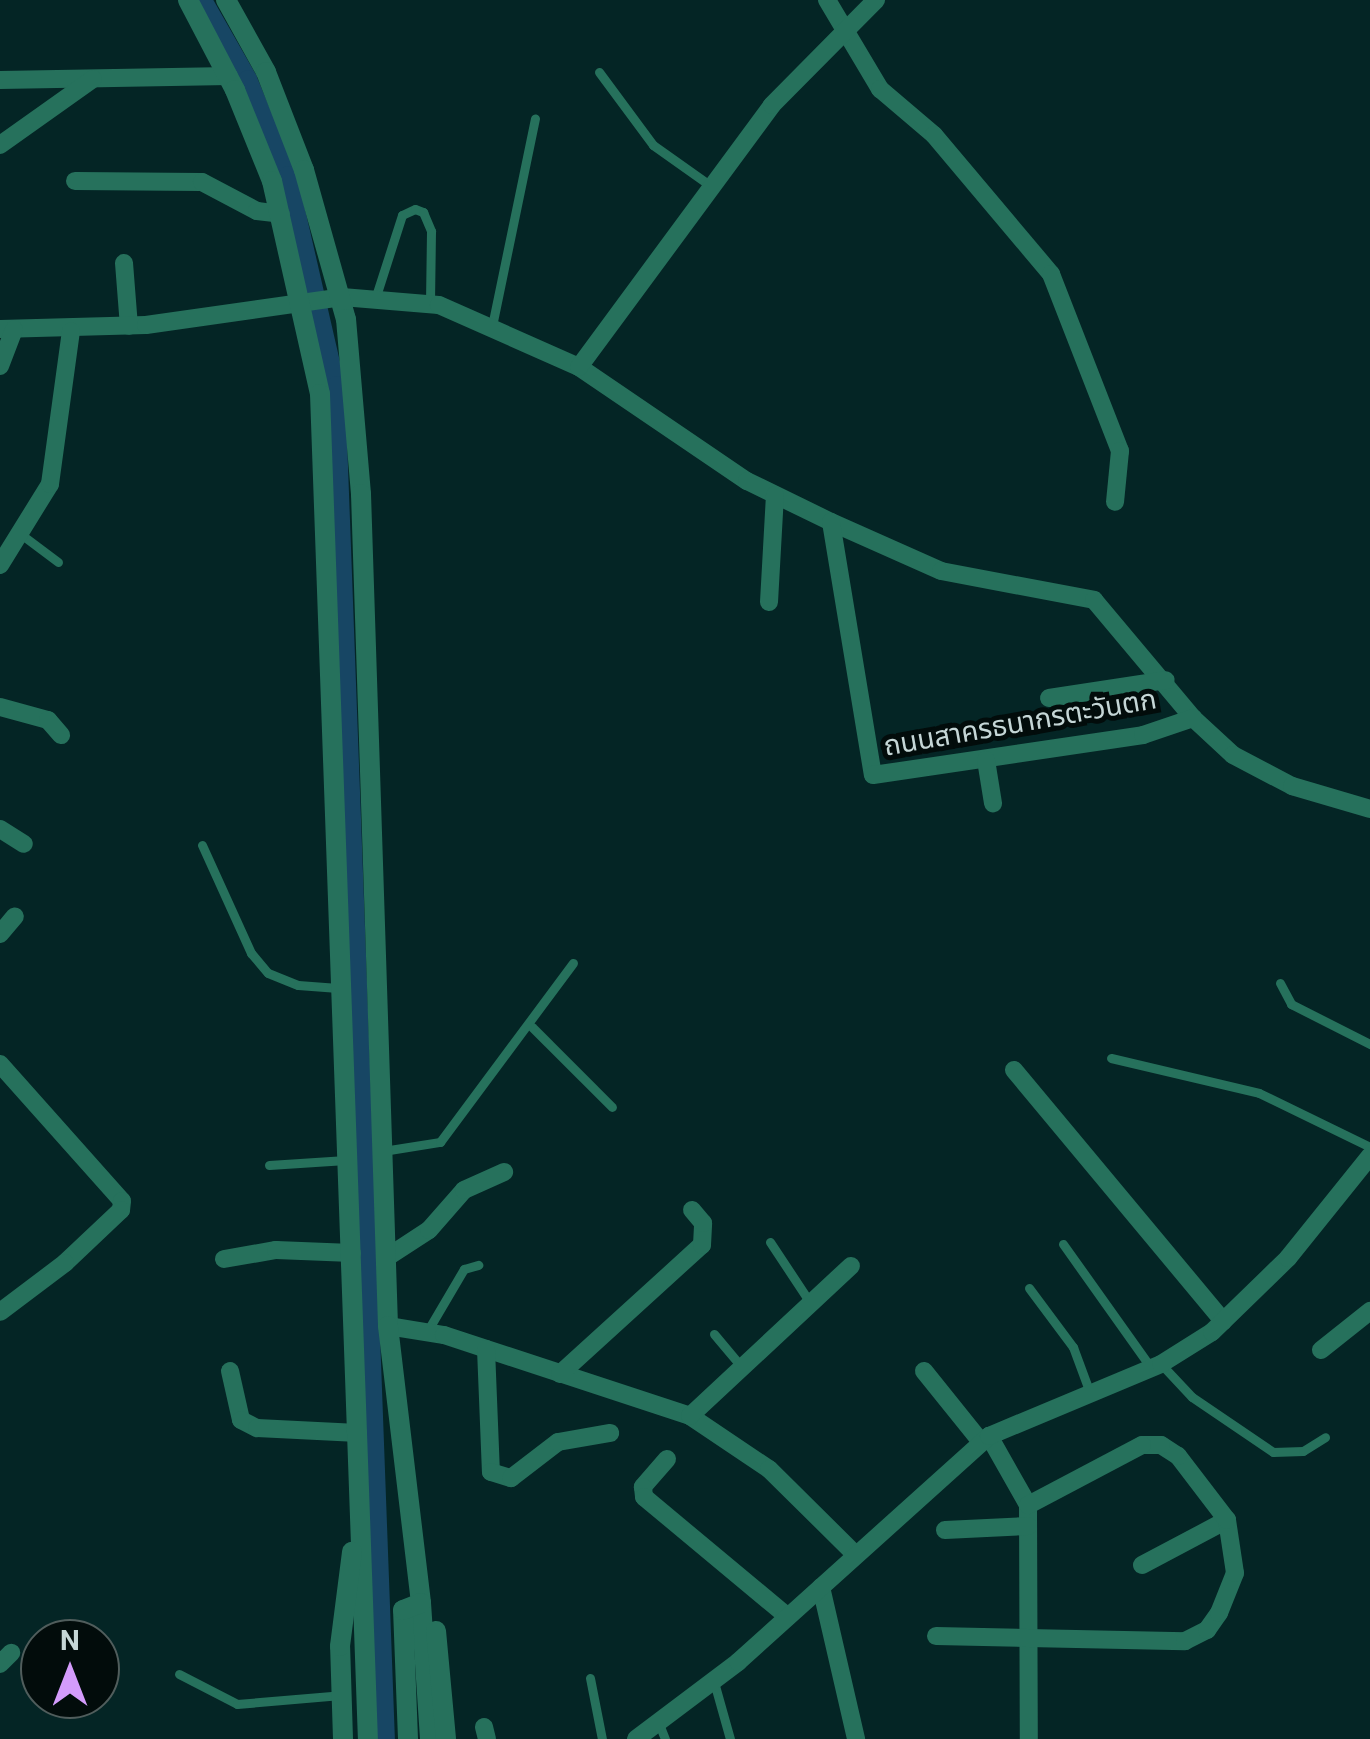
<!DOCTYPE html>
<html>
<head>
<meta charset="utf-8">
<style>
	body { margin:0 }
	#map { position:relative; width:1370px; height:1739px; overflow:hidden; background:#042525; font-family:Roboto,"Noto Sans Thai",sans-serif }
	div>[style] { position:absolute }
	.canal>* { height:18px; margin:-9px; padding:0 9px; transform-origin:9px; border-radius:9px; background:#174664 }
	.service>* { height:9px; margin:-4.5px; padding:0 4.5px; transform-origin:4.5px; border-radius:4.5px; background:#26715c }
	.minor>* { height:18px; margin:-9px; padding:0 9px; transform-origin:9px; border-radius:9px; background:#26715c }
	.tertiary>* { height:20px; margin:-10px; padding:0 10px; transform-origin:10px; border-radius:10px; background:#26715c }
	span { translate:-50% -50%; white-space:nowrap; text-align:center; line-height:1.15; -webkit-text-stroke:10px #020c0b; paint-order:stroke }
	.street-label { font-size:28px; color:#c5d6d6 }
	.north { position:absolute; left:20px; top:1619px; width:100px; height:100px; box-sizing:border-box; background:#020c0b; border:2px solid #505d5c; border-radius:50%; rotate:0deg; font-size:28px; font-weight:700; line-height:40px; text-align:center; color:#c5d6d6 }
	.north::after { content:''; display:block; margin:auto; width:35px; height:45px; background:#d49cfc; clip-path:polygon(50% 0,100% 100%,50% 72%,0 100%) }
</style>
</head>
<body>
<div id="map">
	<div class="canal">
		<div style="left:203px;top:0;width:91px;rotate:60.3deg"></div>
		<div style="left:248px;top:79px;width:104px;rotate:67.4deg"></div>
		<div style="left:288px;top:175px;width:215px;rotate:77.1deg"></div>
		<div style="left:336px;top:385px;width:1355px;rotate:87.89deg"></div>
	</div>
	<div class="service">
		<div style="left:599px;top:72px;width:91px;rotate:53.5deg"></div>
		<div style="left:653px;top:145px;width:67px;rotate:35.3deg"></div>
		<div style="left:376px;top:296px;width:85px;rotate:-72.2deg"></div>
		<div style="left:402px;top:215px;width:14px;rotate:-25deg"></div>
		<div style="left:415px;top:209px;width:9px;rotate:21deg"></div>
		<div style="left:423px;top:212px;width:21px;rotate:67deg"></div>
		<div style="left:431px;top:231px;width:72px;rotate:90.8deg"></div>
		<div style="left:492px;top:326px;width:212px;rotate:-78.3deg"></div>
		<div style="left:22px;top:535px;width:45px;rotate:36.9deg"></div>
		<div style="left:202px;top:845px;width:119px;rotate:65.6deg"></div>
		<div style="left:251px;top:953px;width:26px;rotate:50deg"></div>
		<div style="left:268px;top:973px;width:32px;rotate:22deg"></div>
		<div style="left:298px;top:985px;width:40px;rotate:4.3deg"></div>
		<div style="left:1280px;top:983px;width:24px;rotate:62deg"></div>
		<div style="left:1291px;top:1004px;width:89px;rotate:26.9deg"></div>
		<div style="left:532px;top:1027px;width:113px;rotate:45deg"></div>
		<div style="left:1111px;top:1058px;width:152px;rotate:13.3deg"></div>
		<div style="left:1259px;top:1093px;width:123px;rotate:25.9deg"></div>
		<div style="left:383px;top:1151px;width:58px;rotate:-9deg"></div>
		<div style="left:440px;top:1142px;width:223px;rotate:-53.4deg"></div>
		<div style="left:269px;top:1165px;width:77px;rotate:-3.7deg"></div>
		<div style="left:770px;top:1242px;width:74px;rotate:56.5deg"></div>
		<div style="left:1063px;top:1244px;width:152px;rotate:54.6deg"></div>
		<div style="left:1029px;top:1288px;width:74px;rotate:53.3deg"></div>
		<div style="left:1073px;top:1347px;width:49px;rotate:69.7deg"></div>
		<div style="left:428px;top:1330px;width:71px;rotate:-59.5deg"></div>
		<div style="left:464px;top:1269px;width:15px;rotate:-16deg"></div>
		<div style="left:714px;top:1334px;width:40px;rotate:50deg"></div>
		<div style="left:1161px;top:1364px;width:45px;rotate:46.8deg"></div>
		<div style="left:1192px;top:1397px;width:98px;rotate:34.2deg"></div>
		<div style="left:1273px;top:1452px;width:30px;rotate:-2deg"></div>
		<div style="left:1303px;top:1451px;width:26px;rotate:-32deg"></div>
		<div style="left:179px;top:1674px;width:65px;rotate:27.3deg"></div>
		<div style="left:237px;top:1704px;width:104px;rotate:-4.9deg"></div>
		<div style="left:590px;top:1678px;width:62px;rotate:78.9deg"></div>
		<div style="left:714px;top:1682px;width:59px;rotate:74.3deg"></div>
		<div style="left:659px;top:1724px;width:16px;rotate:68deg"></div>
	</div>
	<div class="minor">
		<div style="left:827px;top:0;width:104px;rotate:59.2deg"></div>
		<div style="left:880px;top:89px;width:71px;rotate:40.4deg"></div>
		<div style="left:934px;top:135px;width:182px;rotate:49.9deg"></div>
		<div style="left:1051px;top:274px;width:190px;rotate:68.7deg"></div>
		<div style="left:1120px;top:451px;width:51px;rotate:95.6deg"></div>
		<div style="left:0;top:80px;width:229px;rotate:-1deg"></div>
		<div style="left:0;top:145px;width:114px;rotate:-35.4deg"></div>
		<div style="left:75px;top:181px;width:127px;rotate:0.5deg"></div>
		<div style="left:202px;top:182px;width:62px;rotate:27.8deg"></div>
		<div style="left:257px;top:211px;width:24px;rotate:7deg"></div>
		<div style="left:124px;top:263px;width:63px;rotate:85.5deg"></div>
		<div style="left:0;top:329px;width:146px;rotate:-1.6deg"></div>
		<div style="left:146px;top:325px;width:198px;rotate:-8.1deg"></div>
		<div style="left:342px;top:297px;width:97px;rotate:4.7deg"></div>
		<div style="left:439px;top:305px;width:153px;rotate:23.9deg"></div>
		<div style="left:579px;top:367px;width:203px;rotate:34.2deg"></div>
		<div style="left:747px;top:481px;width:93px;rotate:26deg"></div>
		<div style="left:831px;top:522px;width:120px;rotate:24deg"></div>
		<div style="left:941px;top:571px;width:156px;rotate:10.7deg"></div>
		<div style="left:1094px;top:600px;width:154px;rotate:50deg"></div>
		<div style="left:1193px;top:718px;width:54px;rotate:42.8deg"></div>
		<div style="left:1233px;top:755px;width:67px;rotate:27.7deg"></div>
		<div style="left:1292px;top:786px;width:81px;rotate:16.4deg"></div>
		<div style="left:0;top:366px;width:39px;rotate:-69deg"></div>
		<div style="left:579px;top:367px;width:325px;rotate:-53.6deg"></div>
		<div style="left:772px;top:105px;width:148px;rotate:-45.3deg"></div>
		<div style="left:831px;top:522px;width:256px;rotate:80.6deg"></div>
		<div style="left:873px;top:775px;width:273px;rotate:-8.4deg"></div>
		<div style="left:1143px;top:735px;width:53px;rotate:-18.8deg"></div>
		<div style="left:0;top:565px;width:95px;rotate:-58.3deg"></div>
		<div style="left:50px;top:484px;width:154px;rotate:-82.2deg"></div>
		<div style="left:769px;top:602px;width:107px;rotate:-86.8deg"></div>
		<div style="left:1049px;top:698px;width:118px;rotate:-8.7deg"></div>
		<div style="left:0;top:707px;width:50px;rotate:15.2deg"></div>
		<div style="left:48px;top:720px;width:20px;rotate:49deg"></div>
		<div style="left:986px;top:760px;width:44px;rotate:80.8deg"></div>
		<div style="left:0;top:829px;width:28px;rotate:32deg"></div>
		<div style="left:0;top:934px;width:23px;rotate:-50deg"></div>
		<div style="left:0;top:1064px;width:183px;rotate:48.3deg"></div>
		<div style="left:122px;top:1201px;width:9px;rotate:96deg"></div>
		<div style="left:121px;top:1210px;width:77px;rotate:136.6deg"></div>
		<div style="left:65px;top:1263px;width:81px;rotate:143deg"></div>
		<div style="left:1014px;top:1070px;width:327px;rotate:50.2deg"></div>
		<div style="left:386px;top:1258px;width:51px;rotate:-33.1deg"></div>
		<div style="left:429px;top:1230px;width:53px;rotate:-48.8deg"></div>
		<div style="left:464px;top:1190px;width:44px;rotate:-24.2deg"></div>
		<div style="left:224px;top:1259px;width:53px;rotate:-9.8deg"></div>
		<div style="left:276px;top:1250px;width:76px;rotate:2.3deg"></div>
		<div style="left:388px;top:1326px;width:57px;rotate:9.1deg"></div>
		<div style="left:444px;top:1335px;width:259px;rotate:18.2deg"></div>
		<div style="left:690px;top:1416px;width:95px;rotate:33.9deg"></div>
		<div style="left:769px;top:1469px;width:122px;rotate:44.7deg"></div>
		<div style="left:486px;top:1349px;width:123px;rotate:87.7deg"></div>
		<div style="left:491px;top:1472px;width:21px;rotate:17deg"></div>
		<div style="left:511px;top:1478px;width:59px;rotate:-37.5deg"></div>
		<div style="left:558px;top:1442px;width:53px;rotate:-9.8deg"></div>
		<div style="left:1321px;top:1350px;width:63px;rotate:-38.5deg"></div>
		<div style="left:230px;top:1371px;width:50px;rotate:77.3deg"></div>
		<div style="left:241px;top:1420px;width:18px;rotate:27deg"></div>
		<div style="left:257px;top:1428px;width:101px;rotate:2.8deg"></div>
		<div style="left:924px;top:1371px;width:91px;rotate:51.2deg"></div>
		<div style="left:560px;top:1374px;width:192px;rotate:-42.3deg"></div>
		<div style="left:702px;top:1245px;width:22px;rotate:-87deg"></div>
		<div style="left:703px;top:1223px;width:17px;rotate:-130deg"></div>
		<div style="left:690px;top:1416px;width:220px;rotate:-43deg"></div>
		<div style="left:989px;top:1436px;width:79px;rotate:60.5deg"></div>
		<div style="left:1028px;top:1505px;width:234px;rotate:89.8deg"></div>
		<div style="left:667px;top:1459px;width:37px;rotate:131deg"></div>
		<div style="left:643px;top:1487px;width:10px;rotate:84deg"></div>
		<div style="left:644px;top:1497px;width:187px;rotate:39.8deg"></div>
		<div style="left:945px;top:1530px;width:83px;rotate:-2.8deg"></div>
		<div style="left:1142px;top:1565px;width:96px;rotate:-27.9deg"></div>
		<div style="left:821px;top:1587px;width:156px;rotate:77deg"></div>
		<div style="left:936px;top:1636px;width:249px;rotate:1.2deg"></div>
		<div style="left:1185px;top:1641px;width:25px;rotate:-27deg"></div>
		<div style="left:1207px;top:1630px;width:21px;rotate:-55deg"></div>
		<div style="left:1219px;top:1613px;width:43px;rotate:-68.2deg"></div>
		<div style="left:1235px;top:1573px;width:54px;rotate:-98.6deg"></div>
		<div style="left:1227px;top:1520px;width:81px;rotate:-127.4deg"></div>
		<div style="left:1178px;top:1456px;width:20px;rotate:-147deg"></div>
		<div style="left:1161px;top:1445px;width:19px;rotate:180deg"></div>
		<div style="left:1142px;top:1445px;width:129px;rotate:152.2deg"></div>
		<div style="left:0;top:1664px;width:16px;rotate:-45deg"></div>
		<div style="left:484px;top:1727px;width:12px;rotate:76deg"></div>
		<div style="left:636px;top:1739px;width:128px;rotate:-37deg"></div>
		<div style="left:738px;top:1662px;width:338px;rotate:-42deg"></div>
		<div style="left:989px;top:1436px;width:186px;rotate:-22.7deg"></div>
		<div style="left:1161px;top:1364px;width:60px;rotate:-32.1deg"></div>
		<div style="left:1212px;top:1332px;width:106px;rotate:-44.2deg"></div>
		<div style="left:1288px;top:1258px;width:131px;rotate:-51.2deg"></div>
	</div>
	<div class="tertiary">
		<div style="left:188px;top:0;width:102px;rotate:62.4deg"></div>
		<div style="left:235px;top:90px;width:98px;rotate:67.9deg"></div>
		<div style="left:272px;top:181px;width:218px;rotate:77.3deg"></div>
		<div style="left:320px;top:394px;width:1346px;rotate:87.96deg"></div>
		<div style="left:226px;top:0;width:82px;rotate:60.9deg"></div>
		<div style="left:266px;top:72px;width:105px;rotate:68.8deg"></div>
		<div style="left:304px;top:170px;width:155px;rotate:74.3deg"></div>
		<div style="left:346px;top:319px;width:176px;rotate:85.1deg"></div>
		<div style="left:361px;top:494px;width:832px;rotate:88.14deg"></div>
		<div style="left:388px;top:1326px;width:279px;rotate:83.2deg"></div>
		<div style="left:421px;top:1603px;width:136px;rotate:86.2deg"></div>
		<div style="left:436px;top:1631px;width:108px;rotate:84.7deg"></div>
		<div style="left:343px;top:1739px;width:93px;rotate:-91.8deg"></div>
		<div style="left:340px;top:1646px;width:95px;rotate:-82.7deg"></div>
		<div style="left:408px;top:1739px;width:129px;rotate:-92.2deg"></div>
		<div style="left:403px;top:1610px;width:19px;rotate:-21deg"></div>
	</div>
	<div class="street-label">
		<span style="left:1020px;top:723px;rotate:-10deg">ถนนสาครธนากรตะวันตก</span>
	</div>
	<div class="north">N</div>
</div>
</body>
</html>
